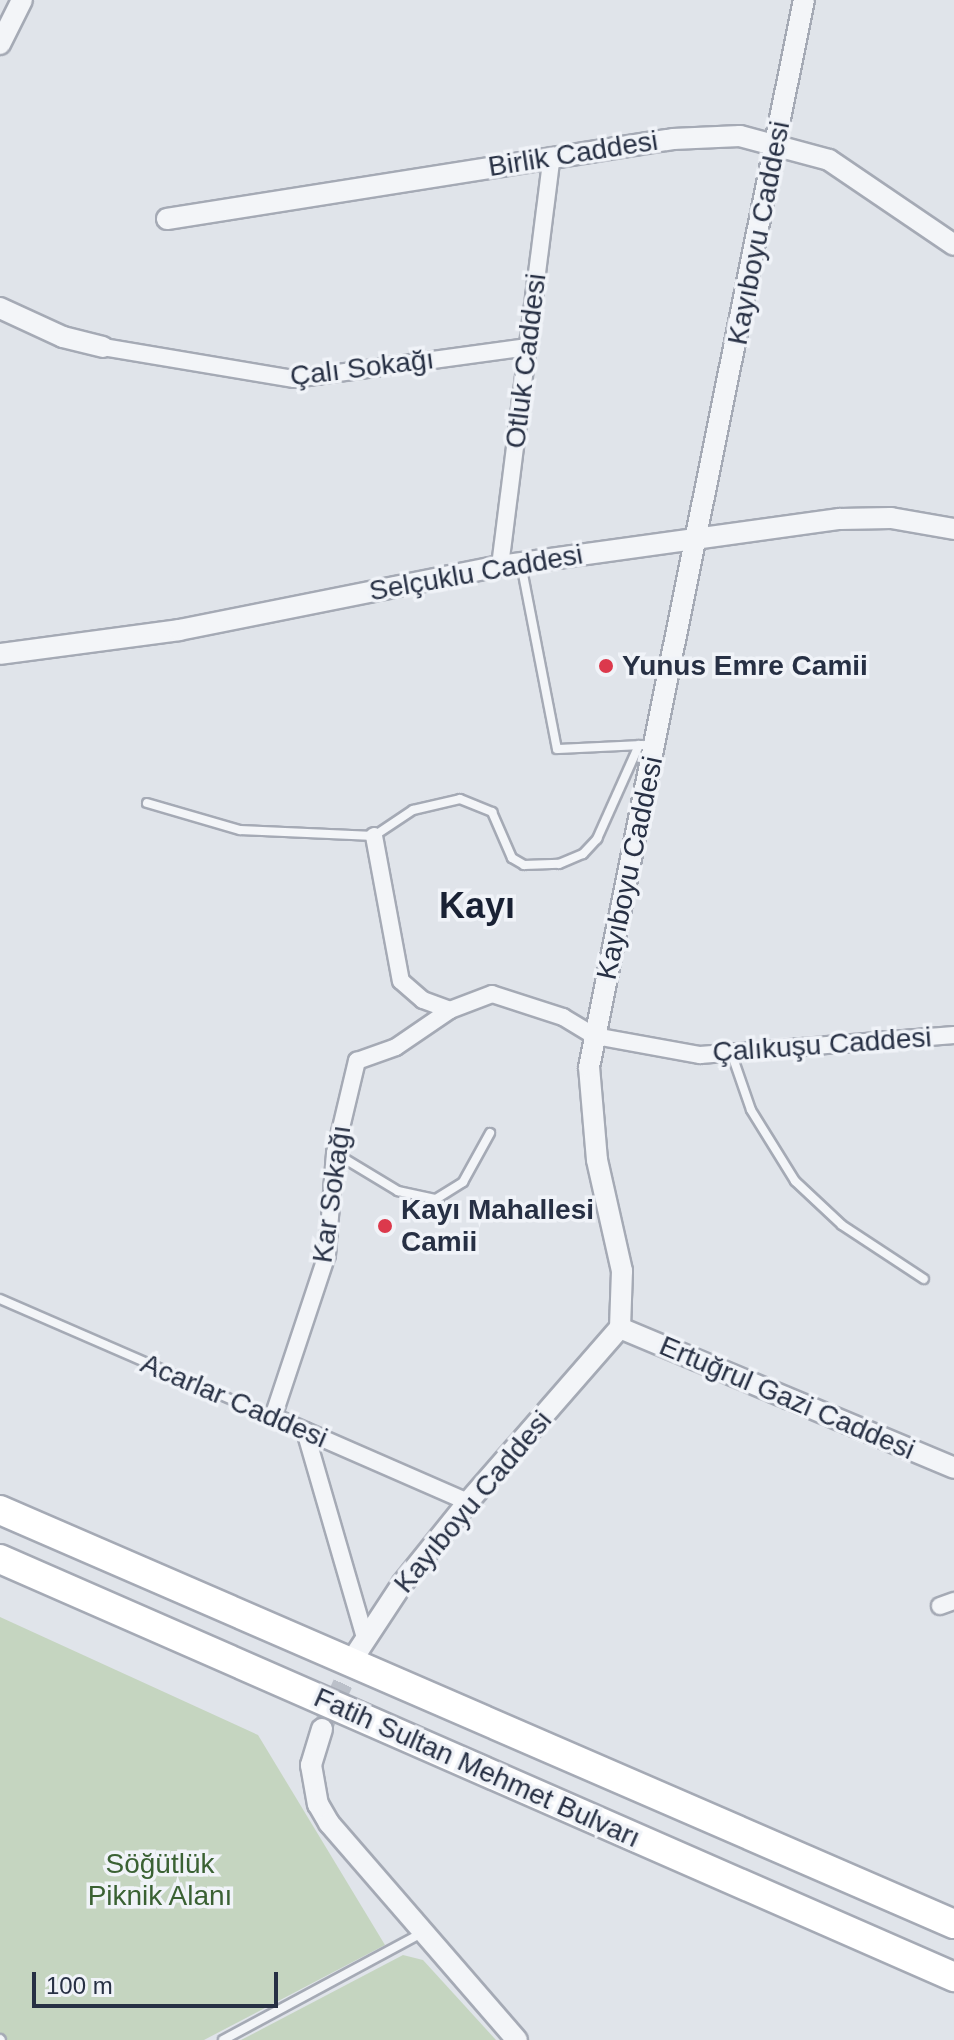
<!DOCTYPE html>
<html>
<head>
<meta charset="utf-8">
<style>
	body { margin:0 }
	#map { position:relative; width:954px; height:2040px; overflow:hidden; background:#e0e4ea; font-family:Arial,sans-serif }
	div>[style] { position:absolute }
	.green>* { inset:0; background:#c5d5c0 }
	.tertiary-tunnel>* { height:20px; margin-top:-10px; transform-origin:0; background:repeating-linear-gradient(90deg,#bbc0c9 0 20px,transparent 0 30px) }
	.roads { filter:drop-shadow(2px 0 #a5aab5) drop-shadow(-2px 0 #a5aab5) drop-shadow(0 2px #a5aab5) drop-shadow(0 -2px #a5aab5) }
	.service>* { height:8px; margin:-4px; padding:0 4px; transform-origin:4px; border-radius:4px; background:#f3f5f8 }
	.minor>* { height:16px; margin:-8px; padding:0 8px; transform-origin:8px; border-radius:8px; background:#f3f5f8 }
	.tertiary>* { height:20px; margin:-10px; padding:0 10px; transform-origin:10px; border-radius:10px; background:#f3f5f8 }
	.trunk>* { height:28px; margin:-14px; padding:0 14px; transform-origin:14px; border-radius:14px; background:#fff }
	.dots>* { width:22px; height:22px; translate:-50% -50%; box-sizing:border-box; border:4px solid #f0f3f8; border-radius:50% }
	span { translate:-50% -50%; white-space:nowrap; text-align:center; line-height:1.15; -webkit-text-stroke:7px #f0f3f8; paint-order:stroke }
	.street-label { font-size:28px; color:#273044 }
	.poi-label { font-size:28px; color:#273044; font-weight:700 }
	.left { translate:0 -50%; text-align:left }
	.park-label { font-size:28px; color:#3a6133 }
	.district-label { font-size:36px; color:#192134; font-weight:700 }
	.scale { position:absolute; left:32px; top:1972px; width:246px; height:36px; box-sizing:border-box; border:4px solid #273044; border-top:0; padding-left:10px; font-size:24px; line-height:28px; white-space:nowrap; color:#273044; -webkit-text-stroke:6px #f0f3f8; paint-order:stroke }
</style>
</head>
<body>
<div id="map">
	<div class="green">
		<div style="clip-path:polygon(0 1617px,258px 1735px,385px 1945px,204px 2040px,0 2040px)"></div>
		<div style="clip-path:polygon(403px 1955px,423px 1960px,496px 2040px,241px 2040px)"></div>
	</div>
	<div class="tertiary-tunnel">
		<div style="left:322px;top:1729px;width:84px;rotate:-65.3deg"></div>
	</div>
	<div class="roads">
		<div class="service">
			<div style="left:521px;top:564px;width:188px;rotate:79deg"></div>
			<div style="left:557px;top:749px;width:86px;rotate:-2.7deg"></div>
			<div style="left:147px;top:803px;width:97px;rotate:16.2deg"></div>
			<div style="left:240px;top:830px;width:134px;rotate:2.6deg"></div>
			<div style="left:374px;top:836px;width:47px;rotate:-33.7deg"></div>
			<div style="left:413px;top:810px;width:48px;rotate:-13.2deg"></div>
			<div style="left:460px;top:799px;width:35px;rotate:22deg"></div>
			<div style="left:492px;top:812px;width:50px;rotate:66.5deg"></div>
			<div style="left:512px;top:858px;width:14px;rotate:30deg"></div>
			<div style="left:524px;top:865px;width:35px;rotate:-2deg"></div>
			<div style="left:559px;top:864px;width:26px;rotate:-23deg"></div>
			<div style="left:583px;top:854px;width:21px;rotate:-47deg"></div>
			<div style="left:597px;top:839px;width:103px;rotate:-65.9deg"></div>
			<div style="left:732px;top:1055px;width:58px;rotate:70.9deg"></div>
			<div style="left:751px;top:1110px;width:84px;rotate:58.2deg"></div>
			<div style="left:795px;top:1181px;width:64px;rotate:43.1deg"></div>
			<div style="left:842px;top:1225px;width:98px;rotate:33.4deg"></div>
			<div style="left:335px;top:1153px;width:74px;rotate:31.1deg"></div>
			<div style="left:398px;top:1191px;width:39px;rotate:12deg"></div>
			<div style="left:436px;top:1199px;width:32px;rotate:-32deg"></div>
			<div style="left:463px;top:1182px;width:56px;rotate:-61.1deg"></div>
			<div style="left:0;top:1299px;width:296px;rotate:23.5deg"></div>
			<div style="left:0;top:2039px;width:1px;rotate:45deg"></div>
			<div style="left:223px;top:2040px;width:226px;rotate:-28.3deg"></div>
		</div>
		<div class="minor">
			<div style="left:103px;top:347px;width:194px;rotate:9.5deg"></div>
			<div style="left:294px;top:379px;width:236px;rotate:-7.8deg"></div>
			<div style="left:500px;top:566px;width:413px;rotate:-82.8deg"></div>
			<div style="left:374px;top:836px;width:147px;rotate:79.5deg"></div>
			<div style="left:401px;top:981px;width:29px;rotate:41deg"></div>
			<div style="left:423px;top:1000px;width:29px;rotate:20deg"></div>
			<div style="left:305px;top:1431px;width:216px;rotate:73.8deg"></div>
			<div style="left:468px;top:1502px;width:213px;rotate:-156.4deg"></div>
			<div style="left:273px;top:1417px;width:171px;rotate:-71.6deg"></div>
			<div style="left:327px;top:1255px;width:102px;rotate:-85.5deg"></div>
			<div style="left:335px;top:1153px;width:95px;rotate:-76.6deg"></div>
			<div style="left:357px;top:1061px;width:41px;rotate:-19.7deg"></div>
			<div style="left:396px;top:1047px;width:65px;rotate:-34.4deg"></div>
			<div style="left:450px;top:1010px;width:45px;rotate:-20.9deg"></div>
			<div style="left:492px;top:994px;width:75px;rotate:17.9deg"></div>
			<div style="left:563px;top:1017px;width:37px;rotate:31deg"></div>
			<div style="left:595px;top:1036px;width:107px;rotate:10.3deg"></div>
			<div style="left:700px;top:1055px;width:255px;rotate:-4.5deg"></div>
			<div style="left:940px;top:1606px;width:15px;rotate:-20deg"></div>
		</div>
		<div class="tertiary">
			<div style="left:0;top:44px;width:49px;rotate:-63.4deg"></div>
			<div style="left:167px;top:219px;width:512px;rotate:-8.98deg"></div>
			<div style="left:673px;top:139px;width:67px;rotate:-2.6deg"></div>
			<div style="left:740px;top:136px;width:92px;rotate:15.1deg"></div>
			<div style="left:829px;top:160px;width:151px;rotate:34.2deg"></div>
			<div style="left:0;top:308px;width:69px;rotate:24.7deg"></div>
			<div style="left:63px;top:337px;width:41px;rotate:14deg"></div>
			<div style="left:0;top:654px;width:181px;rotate:-7.6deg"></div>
			<div style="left:179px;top:630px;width:327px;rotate:-11.3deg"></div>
			<div style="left:500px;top:566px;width:343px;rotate:-7.9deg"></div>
			<div style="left:840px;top:519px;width:51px;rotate:-1.1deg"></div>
			<div style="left:891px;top:518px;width:64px;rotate:9.9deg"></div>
			<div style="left:620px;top:1328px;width:362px;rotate:22.7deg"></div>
			<div style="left:358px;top:1651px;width:80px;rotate:-56.7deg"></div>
			<div style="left:402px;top:1584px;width:105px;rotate:-51.2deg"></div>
			<div style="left:468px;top:1502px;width:231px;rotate:-48.9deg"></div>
			<div style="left:620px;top:1328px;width:57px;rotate:-88deg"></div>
			<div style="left:622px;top:1271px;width:114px;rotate:-102.7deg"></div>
			<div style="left:597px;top:1160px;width:93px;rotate:-94.9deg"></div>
			<div style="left:589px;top:1067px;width:1088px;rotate:-78.61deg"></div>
			<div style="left:322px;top:1729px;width:38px;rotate:107deg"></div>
			<div style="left:311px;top:1765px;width:40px;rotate:80deg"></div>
			<div style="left:318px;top:1804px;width:22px;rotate:60deg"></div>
			<div style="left:329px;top:1823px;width:287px;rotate:49.1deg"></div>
		</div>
		<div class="trunk">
			<div style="left:0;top:1510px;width:1040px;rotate:23.46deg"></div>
			<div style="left:0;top:1559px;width:1042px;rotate:23.66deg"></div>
		</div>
	</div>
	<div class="dots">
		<div style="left:606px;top:666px;background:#dc394c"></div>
		<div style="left:385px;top:1226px;background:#dc394c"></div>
	</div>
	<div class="street-label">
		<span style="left:573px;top:154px;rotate:-9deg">Birlik Caddesi</span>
		<span style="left:759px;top:233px;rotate:-79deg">Kayıboyu Caddesi</span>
		<span style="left:526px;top:361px;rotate:-83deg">Otluk Caddesi</span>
		<span style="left:362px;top:368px;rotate:-7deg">Çalı Sokağı</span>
		<span style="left:476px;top:573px;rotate:-10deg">Selçuklu Caddesi</span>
		<span style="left:630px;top:868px;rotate:-78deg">Kayıboyu Caddesi</span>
		<span style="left:822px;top:1045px;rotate:-4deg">Çalıkuşu Caddesi</span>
		<span style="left:332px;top:1194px;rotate:-82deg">Kar Sokağı</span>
		<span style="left:787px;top:1398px;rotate:23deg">Ertuğrul Gazi Caddesi</span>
		<span style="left:234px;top:1401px;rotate:23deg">Acarlar Caddesi</span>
		<span style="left:473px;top:1502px;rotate:-50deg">Kayıboyu Caddesi</span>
		<span style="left:477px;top:1768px;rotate:24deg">Fatih Sultan Mehmet Bulvarı</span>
	</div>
	<div class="poi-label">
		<span class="left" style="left:622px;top:666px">Yunus Emre Camii</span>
		<span class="left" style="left:401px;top:1226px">Kayı Mahallesi<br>Camii</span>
	</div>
	<div class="park-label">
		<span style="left:160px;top:1880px">Söğütlük<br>Piknik Alanı</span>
	</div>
	<div class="district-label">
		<span style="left:477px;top:906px">Kayı</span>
	</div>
	<div class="scale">100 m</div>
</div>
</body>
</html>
